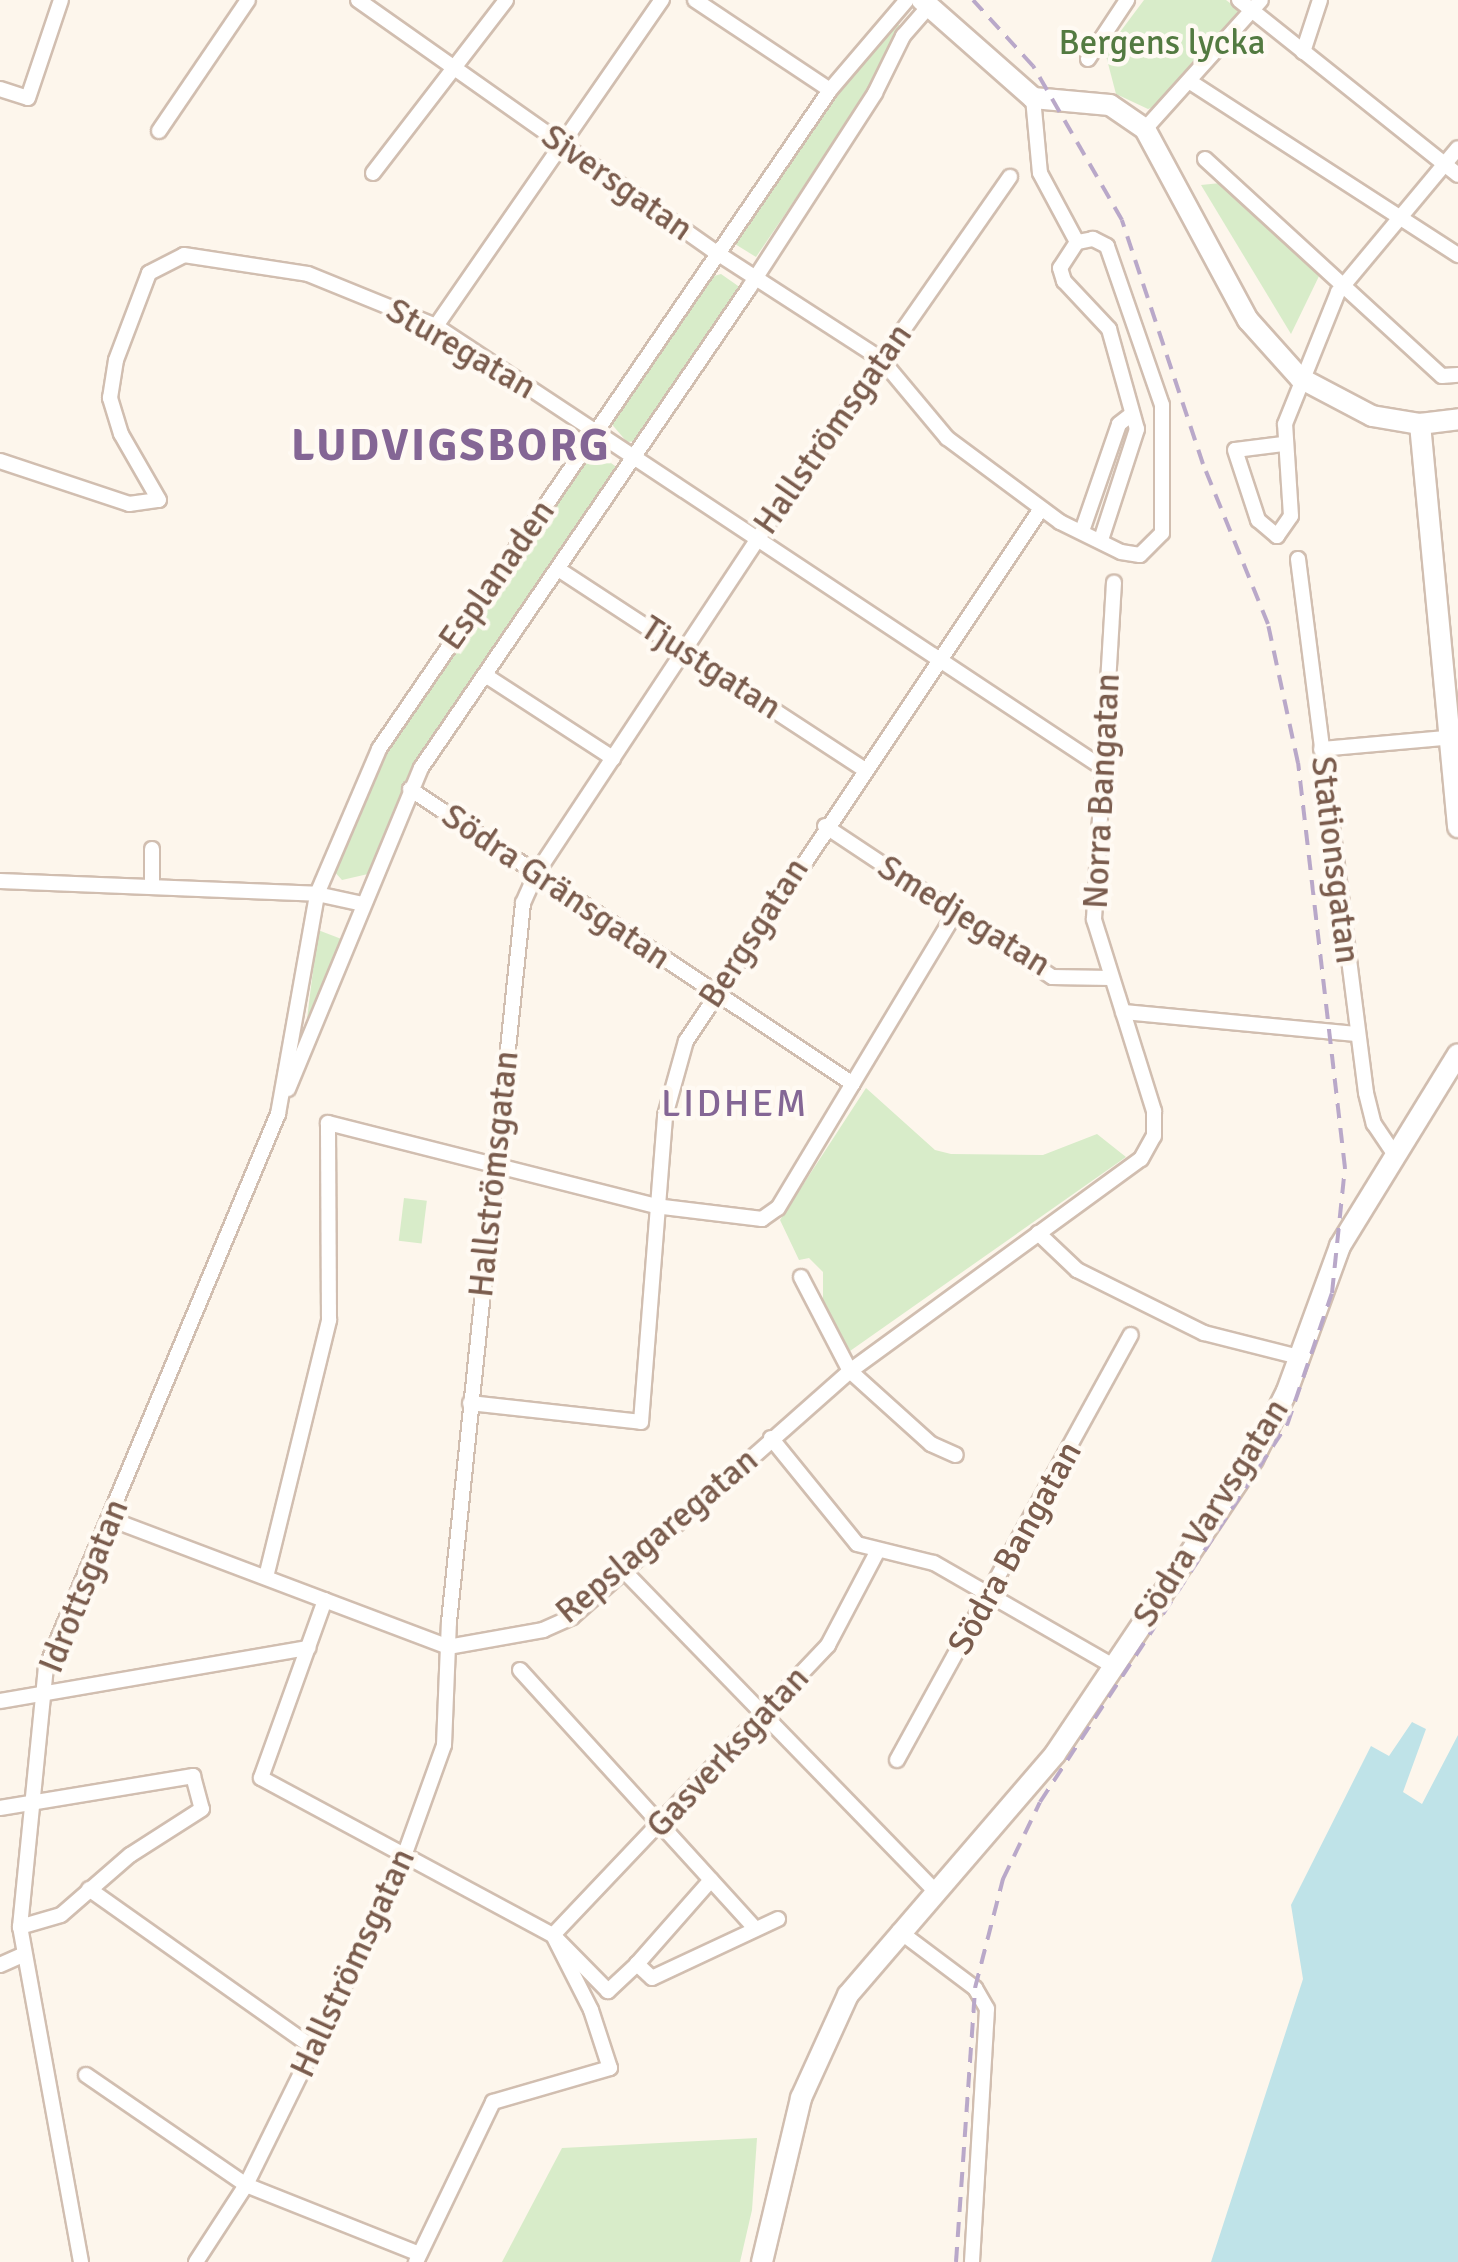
<!DOCTYPE html>
<html>
<head>
<meta charset="utf-8">
<style>
	body { margin:0 }
	#map { position:relative; width:1458px; height:2262px; overflow:hidden; background:#fdf6ec; font-family:Signika,sans-serif }
	div>[style] { position:absolute }
	.green>* { inset:0; background:#d8ecc9; transform-origin:0 0 }
	.water>* { inset:0; background:#bfe3e8 }
	.roads { filter:drop-shadow(2px 0 #d1beb0) drop-shadow(-2px 0 #d1beb0) drop-shadow(0 2px #d1beb0) drop-shadow(0 -2px #d1beb0) }
	.street>* { height:14px; margin:-7px; padding:0 7px; transform-origin:7px; border-radius:7px; background:#fff }
	.secondary>* { height:20px; margin:-10px; padding:0 10px; transform-origin:10px; border-radius:10px; background:#fff }
	.rail>* { height:4px; margin-top:-2px; transform-origin:0; background:repeating-linear-gradient(90deg,#b9a8c9 0 15px,transparent 0 25px) }
	span { translate:-50% -50%; white-space:nowrap; text-align:center; line-height:1.15; -webkit-text-stroke:9px #fffaf3; paint-order:stroke }
	.park-label { font-size:35px; color:#537a41 }
	.street-label { font-size:35px; color:#7a5c4d }
	.neighbourhood-label { font-size:38px; color:#846695; letter-spacing:2.5px }
	.district-label { font-size:45px; color:#846695; font-weight:700; letter-spacing:2.5px }
</style>
</head>
<body>
<div id="map">
	<div class="green">
		<div style="clip-path:polygon(1144px 0,1226px 0,1239px 10px,1163px 104px,1148px 109px,1116px 94px,1105px 52px)"></div>
		<div style="clip-path:polygon(897px 24px,902px 27px,867px 93px,756px 257px,735px 244px,849px 78px)"></div>
		<div style="clip-path:polygon(1221px 183px,1321px 272px,1291px 334px,1201px 185px)"></div>
		<div style="clip-path:polygon(721px 274px,741px 288px,637px 441px,627px 442px,609px 421px,707px 278px)"></div>
		<div style="clip-path:polygon(591px 449px,618px 468px,407px 780px,368px 874px,342px 880px,332px 869px,380px 758px)"></div>
		<div style="clip-path:polygon(318px 930px,344px 940px,309px 1022px,307px 1019px)"></div>
		<div style="clip-path:polygon(866px 1088px,935px 1150px,951px 1154px,1043px 1155px,1097px 1134px,1126px 1157px,850px 1351px,823px 1305px,823px 1272px,809px 1258px,799px 1260px,780px 1220px)"></div>
		<div style="left:404px;top:1198px;width:23px;height:43px;rotate:7deg"></div>
		<div style="clip-path:polygon(757px 2138px,752px 2210px,740px 2262px,502px 2262px,562px 2148px)"></div>
	</div>
	<div class="water">
		<div style="clip-path:polygon(1412px 1722px,1426px 1729px,1403px 1792px,1422px 1804px,1458px 1735px,1458px 2262px,1211px 2262px,1303px 1979px,1291px 1905px,1371px 1746px,1389px 1756px)"></div>
	</div>
	<div class="roads">
		<div class="street">
			<div style="left:358px;top:0;width:439px;rotate:35.2deg"></div>
			<div style="left:717px;top:253px;width:195px;rotate:32.9deg"></div>
			<div style="left:881px;top:359px;width:103px;rotate:50.1deg"></div>
			<div style="left:947px;top:438px;width:141px;rotate:36.6deg"></div>
			<div style="left:1060px;top:522px;width:68px;rotate:26.2deg"></div>
			<div style="left:1121px;top:552px;width:19px;rotate:9deg"></div>
			<div style="left:1140px;top:555px;width:31px;rotate:-45deg"></div>
			<div style="left:1162px;top:533px;width:128px;rotate:-90deg"></div>
			<div style="left:1162px;top:405px;width:168px;rotate:-109.1deg"></div>
			<div style="left:1107px;top:246px;width:16px;rotate:-153deg"></div>
			<div style="left:1093px;top:239px;width:16px;rotate:169deg"></div>
			<div style="left:1077px;top:242px;width:31px;rotate:123deg"></div>
			<div style="left:1060px;top:268px;width:14px;rotate:73deg"></div>
			<div style="left:1064px;top:281px;width:66px;rotate:46.8deg"></div>
			<div style="left:1109px;top:329px;width:104px;rotate:74.4deg"></div>
			<div style="left:1137px;top:429px;width:117px;rotate:108deg"></div>
			<div style="left:695px;top:0;width:162px;rotate:33.7deg"></div>
			<div style="left:1239px;top:0;width:280px;rotate:38.6deg"></div>
			<div style="left:1303px;top:52px;width:55px;rotate:-71.9deg"></div>
			<div style="left:1088px;top:59px;width:71px;rotate:-56.5deg"></div>
			<div style="left:1192px;top:83px;width:317px;rotate:32.9deg"></div>
			<div style="left:0;top:89px;width:29px;rotate:18deg"></div>
			<div style="left:28px;top:98px;width:103px;rotate:-71.4deg"></div>
			<div style="left:1033px;top:98px;width:75px;rotate:84.7deg"></div>
			<div style="left:1040px;top:173px;width:78px;rotate:61.8deg"></div>
			<div style="left:1145px;top:129px;width:173px;rotate:-48deg"></div>
			<div style="left:159px;top:131px;width:158px;rotate:-55.8deg"></div>
			<div style="left:1205px;top:159px;width:321px;rotate:42.5deg"></div>
			<div style="left:1442px;top:376px;width:16px;rotate:-4deg"></div>
			<div style="left:373px;top:173px;width:218px;rotate:-52.4deg"></div>
			<div style="left:436px;top:326px;width:397px;rotate:-55.3deg"></div>
			<div style="left:1283px;top:444px;width:48px;rotate:172.9deg"></div>
			<div style="left:1235px;top:450px;width:74px;rotate:71.8deg"></div>
			<div style="left:1258px;top:520px;width:25px;rotate:40deg"></div>
			<div style="left:1277px;top:536px;width:24px;rotate:-55deg"></div>
			<div style="left:1291px;top:516px;width:92px;rotate:-93.7deg"></div>
			<div style="left:1285px;top:424px;width:142px;rotate:-68.1deg"></div>
			<div style="left:1338px;top:292px;width:187px;rotate:-50.2deg"></div>
			<div style="left:0;top:461px;width:136px;rotate:18.4deg"></div>
			<div style="left:129px;top:504px;width:30px;rotate:-8deg"></div>
			<div style="left:159px;top:500px;width:76px;rotate:-119.9deg"></div>
			<div style="left:121px;top:434px;width:38px;rotate:-107deg"></div>
			<div style="left:110px;top:398px;width:38px;rotate:-81deg"></div>
			<div style="left:116px;top:360px;width:93px;rotate:-69.2deg"></div>
			<div style="left:149px;top:273px;width:39px;rotate:-27deg"></div>
			<div style="left:184px;top:255px;width:125px;rotate:8.7deg"></div>
			<div style="left:308px;top:274px;width:138px;rotate:22.1deg"></div>
			<div style="left:436px;top:326px;width:797px;rotate:33.53deg"></div>
			<div style="left:1082px;top:531px;width:113px;rotate:-70.9deg"></div>
			<div style="left:1119px;top:424px;width:16px;rotate:-38deg"></div>
			<div style="left:1298px;top:559px;width:538px;rotate:82.74deg"></div>
			<div style="left:1366px;top:1093px;width:32px;rotate:76deg"></div>
			<div style="left:1374px;top:1124px;width:36px;rotate:56deg"></div>
			<div style="left:558px;top:569px;width:366px;rotate:33.2deg"></div>
			<div style="left:485px;top:675px;width:153px;rotate:33deg"></div>
			<div style="left:1321px;top:749px;width:135px;rotate:-5.1deg"></div>
			<div style="left:410px;top:789px;width:532px;rotate:33.66deg"></div>
			<div style="left:825px;top:826px;width:273px;rotate:33.6deg"></div>
			<div style="left:1052px;top:977px;width:59px;rotate:1deg"></div>
			<div style="left:152px;top:849px;width:37px;rotate:90deg"></div>
			<div style="left:0;top:881px;width:317px;rotate:2.3deg"></div>
			<div style="left:317px;top:894px;width:47px;rotate:12.3deg"></div>
			<div style="left:1123px;top:1012px;width:235px;rotate:5.4deg"></div>
			<div style="left:288px;top:1089px;width:347px;rotate:-67.5deg"></div>
			<div style="left:421px;top:768px;width:581px;rotate:-55.65deg"></div>
			<div style="left:749px;top:288px;width:232px;rotate:-57.1deg"></div>
			<div style="left:875px;top:93px;width:64px;rotate:-63.8deg"></div>
			<div style="left:903px;top:36px;width:40px;rotate:-49deg"></div>
			<div style="left:1038px;top:1233px;width:54px;rotate:43.5deg"></div>
			<div style="left:1077px;top:1270px;width:142px;rotate:26.4deg"></div>
			<div style="left:1204px;top:1333px;width:98px;rotate:14.2deg"></div>
			<div style="left:801px;top:1277px;width:106px;rotate:62.5deg"></div>
			<div style="left:850px;top:1371px;width:109px;rotate:42deg"></div>
			<div style="left:931px;top:1444px;width:27px;rotate:24deg"></div>
			<div style="left:470px;top:1403px;width:172px;rotate:6.3deg"></div>
			<div style="left:641px;top:1422px;width:307px;rotate:-85.5deg"></div>
			<div style="left:665px;top:1116px;width:78px;rotate:-74.4deg"></div>
			<div style="left:686px;top:1041px;width:640px;rotate:-56.29deg"></div>
			<div style="left:771px;top:1438px;width:136px;rotate:50.9deg"></div>
			<div style="left:857px;top:1544px;width:79px;rotate:13.9deg"></div>
			<div style="left:934px;top:1563px;width:209px;rotate:29.9deg"></div>
			<div style="left:110px;top:1519px;width:361px;rotate:20.7deg"></div>
			<div style="left:448px;top:1647px;width:97px;rotate:-10.1deg"></div>
			<div style="left:543px;top:1630px;width:32px;rotate:-24deg"></div>
			<div style="left:572px;top:1617px;width:371px;rotate:-41.5deg"></div>
			<div style="left:850px;top:1371px;width:360px;rotate:-36.1deg"></div>
			<div style="left:1141px;top:1159px;width:26px;rotate:-61deg"></div>
			<div style="left:1154px;top:1136px;width:25px;rotate:-90deg"></div>
			<div style="left:1154px;top:1111px;width:201px;rotate:-107.4deg"></div>
			<div style="left:1094px;top:919px;width:337px;rotate:-86.6deg"></div>
			<div style="left:624px;top:1571px;width:446px;rotate:45.8deg"></div>
			<div style="left:266px;top:1577px;width:265px;rotate:-76.2deg"></div>
			<div style="left:329px;top:1320px;width:197px;rotate:-90.3deg"></div>
			<div style="left:328px;top:1123px;width:337px;rotate:14.2deg"></div>
			<div style="left:655px;top:1206px;width:108px;rotate:6.9deg"></div>
			<div style="left:762px;top:1219px;width:19px;rotate:-35deg"></div>
			<div style="left:778px;top:1208px;width:344px;rotate:-59deg"></div>
			<div style="left:325px;top:1600px;width:189px;rotate:109.8deg"></div>
			<div style="left:261px;top:1778px;width:332px;rotate:28.3deg"></div>
			<div style="left:553px;top:1935px;width:84px;rotate:63.1deg"></div>
			<div style="left:591px;top:2010px;width:61px;rotate:71.9deg"></div>
			<div style="left:610px;top:2068px;width:122px;rotate:163.8deg"></div>
			<div style="left:493px;top:2102px;width:178px;rotate:115.7deg"></div>
			<div style="left:520px;top:1670px;width:350px;rotate:47.7deg"></div>
			<div style="left:0;top:1701px;width:313px;rotate:-9.8deg"></div>
			<div style="left:897px;top:1760px;width:485px;rotate:-61.2deg"></div>
			<div style="left:0;top:1808px;width:196px;rotate:-9.4deg"></div>
			<div style="left:193px;top:1776px;width:34px;rotate:75deg"></div>
			<div style="left:202px;top:1809px;width:85px;rotate:147.4deg"></div>
			<div style="left:130px;top:1855px;width:91px;rotate:139deg"></div>
			<div style="left:61px;top:1915px;width:43px;rotate:163.7deg"></div>
			<div style="left:89px;top:1889px;width:277px;rotate:35.3deg"></div>
			<div style="left:778px;top:1919px;width:139px;rotate:154.9deg"></div>
			<div style="left:652px;top:1978px;width:21px;rotate:-137deg"></div>
			<div style="left:637px;top:1964px;width:40px;rotate:137deg"></div>
			<div style="left:608px;top:1991px;width:78px;rotate:-134.5deg"></div>
			<div style="left:553px;top:1935px;width:400px;rotate:-46.5deg"></div>
			<div style="left:828px;top:1645px;width:107px;rotate:-62.2deg"></div>
			<div style="left:899px;top:1931px;width:95px;rotate:36.9deg"></div>
			<div style="left:975px;top:1988px;width:24px;rotate:60deg"></div>
			<div style="left:987px;top:2009px;width:253px;rotate:93.4deg"></div>
			<div style="left:637px;top:1964px;width:112px;rotate:-48.6deg"></div>
			<div style="left:0;top:1965px;width:24px;rotate:-24deg"></div>
			<div style="left:86px;top:2075px;width:194px;rotate:34.5deg"></div>
			<div style="left:246px;top:2185px;width:186px;rotate:21.7deg"></div>
			<div style="left:81px;top:2262px;width:341px;rotate:-100.3deg"></div>
			<div style="left:20px;top:1927px;width:260px;rotate:-84.3deg"></div>
			<div style="left:46px;top:1668px;width:601px;rotate:-67.28deg"></div>
			<div style="left:278px;top:1114px;width:223px;rotate:-79.9deg"></div>
			<div style="left:317px;top:894px;width:158px;rotate:-66.8deg"></div>
			<div style="left:379px;top:749px;width:799px;rotate:-55.61deg"></div>
			<div style="left:830px;top:90px;width:118px;rotate:-49.5deg"></div>
			<div style="left:196px;top:2262px;width:92px;rotate:-57deg"></div>
			<div style="left:246px;top:2185px;width:335px;rotate:-63.8deg"></div>
			<div style="left:394px;top:1884px;width:148px;rotate:-70.2deg"></div>
			<div style="left:444px;top:1745px;width:123px;rotate:-87.7deg"></div>
			<div style="left:449px;top:1622px;width:723px;rotate:-84.12deg"></div>
			<div style="left:523px;top:903px;width:32px;rotate:-66deg"></div>
			<div style="left:536px;top:874px;width:399px;rotate:-56.5deg"></div>
			<div style="left:756px;top:541px;width:444px;rotate:-55.1deg"></div>
		</div>
		<div class="secondary">
			<div style="left:922px;top:0;width:148px;rotate:41.4deg"></div>
			<div style="left:1033px;top:98px;width:77px;rotate:5.2deg"></div>
			<div style="left:1110px;top:105px;width:42px;rotate:34.4deg"></div>
			<div style="left:1145px;top:129px;width:217px;rotate:61.7deg"></div>
			<div style="left:1248px;top:320px;width:78px;rotate:48.1deg"></div>
			<div style="left:1300px;top:378px;width:81px;rotate:27.8deg"></div>
			<div style="left:1372px;top:416px;width:49px;rotate:9.5deg"></div>
			<div style="left:1420px;top:424px;width:38px;rotate:-7deg"></div>
			<div style="left:1420px;top:424px;width:405px;rotate:84.6deg"></div>
			<div style="left:762px;top:2262px;width:169px;rotate:-76.6deg"></div>
			<div style="left:801px;top:2098px;width:113px;rotate:-65.5deg"></div>
			<div style="left:848px;top:1995px;width:318px;rotate:-49.3deg"></div>
			<div style="left:1055px;top:1754px;width:355px;rotate:-56.1deg"></div>
			<div style="left:1253px;top:1459px;width:76px;rotate:-63.4deg"></div>
			<div style="left:1287px;top:1391px;width:154px;rotate:-69.9deg"></div>
			<div style="left:1340px;top:1246px;width:225px;rotate:-58.4deg"></div>
		</div>
	</div>
	<div class="rail">
		<div style="left:956px;top:2262px;width:275px;rotate:-86deg"></div>
		<div style="left:975px;top:1988px;width:113px;rotate:-75.6deg"></div>
		<div style="left:1003px;top:1879px;width:85px;rotate:-64.3deg"></div>
		<div style="left:1040px;top:1802px;width:451px;rotate:-56.8deg"></div>
		<div style="left:1287px;top:1425px;width:139px;rotate:-71.2deg"></div>
		<div style="left:1332px;top:1293px;width:126px;rotate:-84.1deg"></div>
		<div style="left:1345px;top:1168px;width:408px;rotate:-96.6deg"></div>
		<div style="left:1298px;top:763px;width:142px;rotate:-102.2deg"></div>
		<div style="left:1268px;top:624px;width:173px;rotate:-112.1deg"></div>
		<div style="left:1203px;top:464px;width:257px;rotate:-108.4deg"></div>
		<div style="left:1122px;top:220px;width:178px;rotate:-120deg"></div>
		<div style="left:1033px;top:66px;width:89px;rotate:-132.3deg"></div>
	</div>
	<div class="park-label">
		<span style="left:1162px;top:43px">Bergens lycka</span>
	</div>
	<div class="street-label">
		<span style="left:617px;top:183px;rotate:35deg">Siversgatan</span>
		<span style="left:461px;top:349px;rotate:30deg">Sturegatan</span>
		<span style="left:833px;top:429px;rotate:-55deg">Hallströmsgatan</span>
		<span style="left:497px;top:575px;rotate:-55deg">Esplanaden</span>
		<span style="left:711px;top:668px;rotate:33deg">Tjustgatan</span>
		<span style="left:1102px;top:791px;rotate:-87deg">Norra Bangatan</span>
		<span style="left:1335px;top:860px;rotate:83deg">Stationsgatan</span>
		<span style="left:556px;top:887px;rotate:34deg">Södra Gränsgatan</span>
		<span style="left:964px;top:916px;rotate:32deg">Smedjegatan</span>
		<span style="left:754px;top:933px;rotate:-57deg">Bergsgatan</span>
		<span style="left:494px;top:1174px;rotate:-84deg">Hallströmsgatan</span>
		<span style="left:1211px;top:1513px;rotate:-58deg">Södra Varvsgatan</span>
		<span style="left:657px;top:1536px;rotate:-40deg">Repslagaregatan</span>
		<span style="left:1015px;top:1548px;rotate:-61deg">Södra Bangatan</span>
		<span style="left:84px;top:1586px;rotate:-68deg">Idrottsgatan</span>
		<span style="left:728px;top:1752px;rotate:-47deg">Gasverksgatan</span>
		<span style="left:353px;top:1963px;rotate:-65deg">Hallströmsgatan</span>
	</div>
	<div class="neighbourhood-label">
		<span style="left:735px;top:1104px">LIDHEM</span>
	</div>
	<div class="district-label">
		<span style="left:451px;top:446px">LUDVIGSBORG</span>
	</div>
</div>
</body>
</html>
